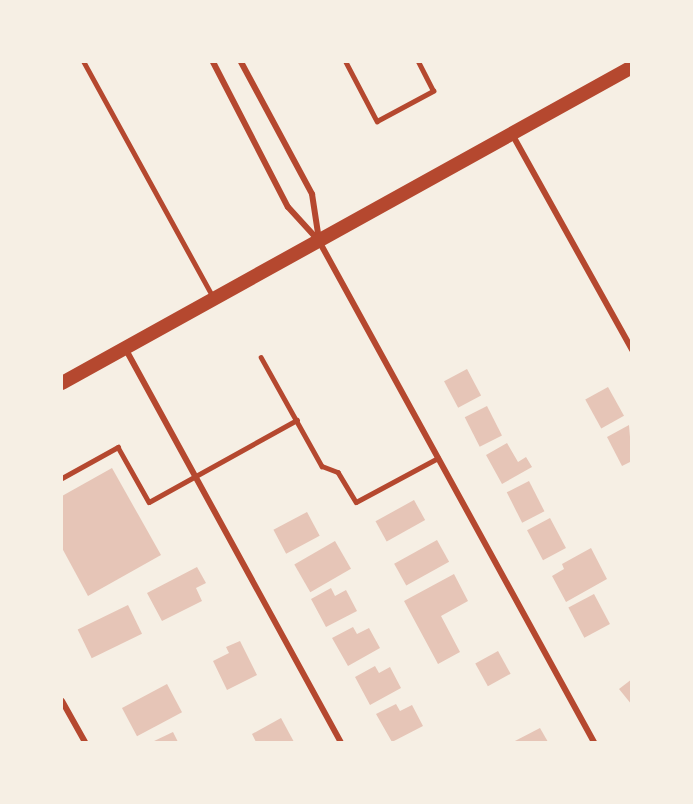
<!DOCTYPE html>
<html>
<head>
<meta charset="utf-8">
<style>
	body { margin:0 }
	#map { position:relative; width:693px; height:804px; overflow:hidden; background:#f6efe4; font-family:"PT Sans Narrow",sans-serif }
	div>[style] { position:absolute }
	.building>* { inset:0; background:#e6c5b7; transform-origin:0 0 }
	.service>* { height:4.5px; margin:-2.25px; padding:0 2.25px; transform-origin:2.25px; border-radius:2.25px; background:#b5482f }
	.minor>* { height:6px; margin:-3px; padding:0 3px; transform-origin:3px; border-radius:3px; background:#b5482f }
	.primary>* { height:14px; margin:-7px; padding:0 7px; transform-origin:7px; border-radius:7px; background:#b5482f }
	span { translate:-50% -50%; white-space:nowrap; text-align:center; line-height:1.15; -webkit-text-stroke:6px #f6efe4; paint-order:stroke }
	.frame { position:absolute; inset:0; border:63px solid #f6efe4; pointer-events:none }
</style>
</head>
<body>
<div id="map">
	<div class="building">
		<div style="left:467px;top:369px;width:30px;height:26px;rotate:62deg"></div>
		<div style="left:608px;top:387px;width:33px;height:26px;rotate:61deg"></div>
		<div style="left:487px;top:406px;width:33px;height:25px;rotate:63deg"></div>
		<div style="clip-path:polygon(629px 425px,632px 461px,622px 466px,607px 437px)"></div>
		<div style="clip-path:polygon(507px 443px,518px 462px,526px 457px,532px 467px,502px 484px,486px 455px)"></div>
		<div style="clip-path:polygon(112px 468px,161px 555px,88px 596px,62px 548px,62px 496px)"></div>
		<div style="left:529px;top:481px;width:34px;height:25px;rotate:63deg"></div>
		<div style="left:414px;top:500px;width:23px;height:44px;rotate:61deg"></div>
		<div style="left:307px;top:512px;width:27px;height:38px;rotate:62deg"></div>
		<div style="left:550px;top:518px;width:34px;height:26px;rotate:62deg"></div>
		<div style="left:437px;top:540px;width:25px;height:49px;rotate:61deg"></div>
		<div style="left:335px;top:541px;width:32px;height:47px;rotate:60deg"></div>
		<div style="clip-path:polygon(591px 548px,607px 579px,566px 602px,552px 576px,564px 569px,562px 564px)"></div>
		<div style="clip-path:polygon(197px 567px,206px 583px,196px 588px,202px 601px,162px 621px,147px 593px)"></div>
		<div style="clip-path:polygon(454px 574px,468px 601px,441px 616px,460px 652px,438px 664px,404px 601px)"></div>
		<div style="clip-path:polygon(331px 588px,335px 596px,346px 590px,357px 611px,326px 627px,311px 599px)"></div>
		<div style="left:594px;top:594px;width:34px;height:29px;rotate:62deg"></div>
		<div style="left:128px;top:605px;width:32px;height:56px;rotate:64deg"></div>
		<div style="clip-path:polygon(353px 627px,357px 634px,369px 628px,380px 648px,348px 666px,332px 638px)"></div>
		<div style="clip-path:polygon(240px 641px,257px 675px,227px 690px,213px 661px,229px 653px,226px 647px)"></div>
		<div style="left:498px;top:651px;width:26px;height:26px;rotate:61deg"></div>
		<div style="clip-path:polygon(375px 666px,379px 673px,390px 667px,401px 688px,370px 705px,355px 677px)"></div>
		<div style="clip-path:polygon(632px 679px,632px 705px,619px 689px)"></div>
		<div style="left:167px;top:684px;width:32px;height:51px;rotate:62deg"></div>
		<div style="clip-path:polygon(396px 704px,400px 711px,412px 705px,423px 726px,392px 742px,376px 714px)"></div>
		<div style="clip-path:polygon(281px 718px,294px 742px,256px 742px,252px 734px)"></div>
		<div style="clip-path:polygon(540px 728px,548px 742px,513px 742px)"></div>
		<div style="clip-path:polygon(173px 732px,178px 742px,152px 742px)"></div>
	</div>
	<div class="service">
		<div style="left:84px;top:62px;width:268px;rotate:61.2deg"></div>
		<div style="left:346px;top:62px;width:67px;rotate:62.3deg"></div>
		<div style="left:377px;top:121px;width:64px;rotate:-28.2deg"></div>
		<div style="left:433px;top:91px;width:33px;rotate:-117deg"></div>
		<div style="left:261px;top:357px;width:125px;rotate:60.8deg"></div>
		<div style="left:322px;top:466px;width:17px;rotate:21deg"></div>
		<div style="left:338px;top:472px;width:35px;rotate:59deg"></div>
		<div style="left:356px;top:502px;width:93px;rotate:-28.2deg"></div>
		<div style="left:62px;top:478px;width:64px;rotate:-29deg"></div>
		<div style="left:118px;top:447px;width:63px;rotate:60.6deg"></div>
		<div style="left:149px;top:502px;width:169px;rotate:-29deg"></div>
	</div>
	<div class="minor">
		<div style="left:213px;top:62px;width:163px;rotate:62.7deg"></div>
		<div style="left:288px;top:207px;width:46px;rotate:47.6deg"></div>
		<div style="left:319px;top:241px;width:572px;rotate:61.24deg"></div>
		<div style="left:241px;top:62px;width:150px;rotate:61.7deg"></div>
		<div style="left:312px;top:194px;width:47px;rotate:81.3deg"></div>
		<div style="left:512px;top:134px;width:247px;rotate:60.9deg"></div>
		<div style="left:125px;top:348px;width:449px;rotate:61.3deg"></div>
		<div style="left:62px;top:701px;width:47px;rotate:60.7deg"></div>
	</div>
	<div class="primary">
		<div style="left:62px;top:383px;width:652px;rotate:-29deg"></div>
	</div>
	<div class="frame"></div>
</div>
</body>
</html>
